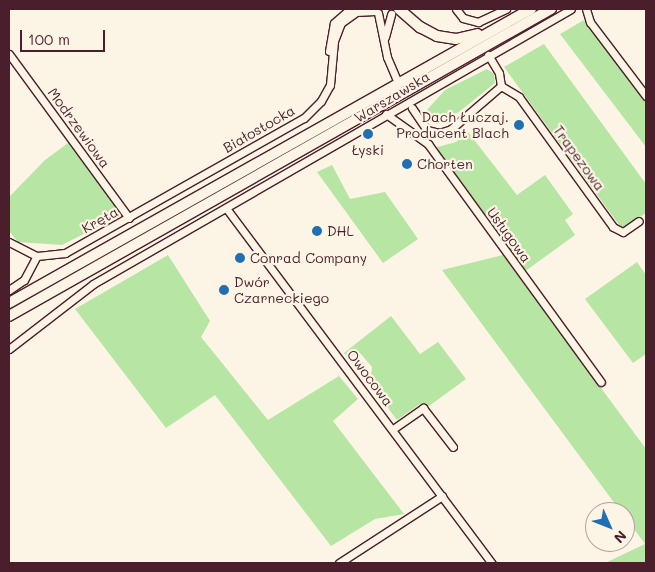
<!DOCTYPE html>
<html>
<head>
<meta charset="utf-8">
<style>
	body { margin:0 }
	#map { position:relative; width:655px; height:572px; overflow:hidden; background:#fcf5e5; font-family:Mali,sans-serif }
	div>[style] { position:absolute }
	.green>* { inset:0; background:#b6e5a4 }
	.roads { filter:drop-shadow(1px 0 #4a1f2b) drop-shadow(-1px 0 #4a1f2b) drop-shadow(0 1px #4a1f2b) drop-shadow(0 -1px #4a1f2b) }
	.minor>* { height:7px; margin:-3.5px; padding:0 3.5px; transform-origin:3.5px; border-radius:3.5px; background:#fcf5e5 }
	.highway>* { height:10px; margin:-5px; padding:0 5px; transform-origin:5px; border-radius:5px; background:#fcf5e5 }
	.dots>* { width:14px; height:14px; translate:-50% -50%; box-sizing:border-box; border:2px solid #fcf5e5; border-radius:50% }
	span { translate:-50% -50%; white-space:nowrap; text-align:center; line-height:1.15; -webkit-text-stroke:4.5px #fcf5e5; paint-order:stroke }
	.street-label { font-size:14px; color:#4a1f2b }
	.poi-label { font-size:14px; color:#4a1f2b }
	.right { translate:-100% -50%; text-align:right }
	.left { translate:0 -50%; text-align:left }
	.frame { position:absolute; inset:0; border:10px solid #4a1f2b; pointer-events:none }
	.north { position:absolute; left:585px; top:502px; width:50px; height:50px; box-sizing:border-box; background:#fcf5e5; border:1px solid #b59f9b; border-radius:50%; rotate:134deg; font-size:14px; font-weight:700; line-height:20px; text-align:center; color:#4a1f2b }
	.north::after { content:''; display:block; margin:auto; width:18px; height:22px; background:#1f6fb2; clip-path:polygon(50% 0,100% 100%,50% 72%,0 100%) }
	.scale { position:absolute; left:20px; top:30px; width:85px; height:22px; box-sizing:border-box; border:2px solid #4a1f2b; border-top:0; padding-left:6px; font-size:15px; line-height:18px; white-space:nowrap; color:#4a1f2b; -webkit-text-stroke:4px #fcf5e5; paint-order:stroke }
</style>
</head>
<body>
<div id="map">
	<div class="green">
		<div style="clip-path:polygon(584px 20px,646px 103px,646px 147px,560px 34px)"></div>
		<div style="clip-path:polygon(544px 44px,646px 184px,646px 213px,622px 229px,504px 67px)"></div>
		<div style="clip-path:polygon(487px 69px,494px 74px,495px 83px,459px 112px,442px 120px,431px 117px,426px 111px,445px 90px)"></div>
		<div style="clip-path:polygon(468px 132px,517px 195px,545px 175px,573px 214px,565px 220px,575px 235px,524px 272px,434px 148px,456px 142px)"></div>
		<div style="clip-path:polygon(72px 140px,123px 214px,62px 245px,18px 242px,9px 231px,9px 197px,45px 160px)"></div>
		<div style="clip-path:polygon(332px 165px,350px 199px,385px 192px,418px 239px,383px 263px,317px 172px)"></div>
		<div style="clip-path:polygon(168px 255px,210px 321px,201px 337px,268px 420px,339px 376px,358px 399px,333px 421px,404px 514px,375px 519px,331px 546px,215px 395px,166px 428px,75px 309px)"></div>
		<div style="clip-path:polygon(503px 255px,646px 449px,646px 563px,605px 563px,645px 544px,625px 517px,625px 512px,621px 512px,442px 270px)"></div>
		<div style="clip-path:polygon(637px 262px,646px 275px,646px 354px,633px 363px,585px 299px)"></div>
		<div style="clip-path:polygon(391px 316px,420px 354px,438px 342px,466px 379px,429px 406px,420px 404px,397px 420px,370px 384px,372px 367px,360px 353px,347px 357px,344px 353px)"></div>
	</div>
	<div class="roads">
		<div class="minor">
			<div style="left:456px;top:9px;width:11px;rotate:52deg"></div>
			<div style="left:463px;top:18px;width:16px;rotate:15deg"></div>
			<div style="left:478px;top:22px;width:31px;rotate:-25deg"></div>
			<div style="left:586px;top:9px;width:14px;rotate:73deg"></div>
			<div style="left:590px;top:22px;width:93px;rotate:52.9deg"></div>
			<div style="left:378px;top:13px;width:45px;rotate:78.4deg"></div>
			<div style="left:387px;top:57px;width:23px;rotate:67deg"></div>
			<div style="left:385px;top:37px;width:24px;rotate:-75deg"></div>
			<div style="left:329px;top:51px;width:28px;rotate:-80deg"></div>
			<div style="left:334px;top:23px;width:21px;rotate:-41deg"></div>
			<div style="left:9px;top:54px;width:203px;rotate:53.8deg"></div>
			<div style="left:501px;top:86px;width:21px;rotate:31deg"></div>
			<div style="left:519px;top:97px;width:160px;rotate:54.1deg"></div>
			<div style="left:613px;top:227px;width:11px;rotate:27deg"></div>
			<div style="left:623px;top:232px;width:19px;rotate:-35deg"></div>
			<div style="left:412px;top:108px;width:27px;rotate:56deg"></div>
			<div style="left:427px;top:130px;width:12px;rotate:14deg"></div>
			<div style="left:439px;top:133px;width:13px;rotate:-18deg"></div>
			<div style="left:451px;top:129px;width:66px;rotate:-40.7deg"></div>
			<div style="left:501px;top:86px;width:13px;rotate:-99deg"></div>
			<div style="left:499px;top:73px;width:21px;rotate:-121deg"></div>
			<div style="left:386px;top:114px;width:52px;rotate:35.5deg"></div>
			<div style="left:428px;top:144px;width:294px;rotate:54deg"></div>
			<div style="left:226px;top:208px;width:444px;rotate:53.2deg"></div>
			<div style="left:9px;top:242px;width:31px;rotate:27deg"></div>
			<div style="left:37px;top:256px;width:28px;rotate:-6deg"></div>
			<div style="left:65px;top:253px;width:274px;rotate:-29.5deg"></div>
			<div style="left:304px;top:118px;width:24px;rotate:-45deg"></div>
			<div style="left:321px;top:101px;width:18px;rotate:-61deg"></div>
			<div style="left:330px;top:85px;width:44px;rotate:-84.8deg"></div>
			<div style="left:334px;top:41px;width:19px;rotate:-69deg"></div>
			<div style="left:341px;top:23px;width:19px;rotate:-36deg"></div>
			<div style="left:356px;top:12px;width:19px;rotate:-3deg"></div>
			<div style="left:9px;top:290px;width:18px;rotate:-34deg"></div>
			<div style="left:24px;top:280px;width:27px;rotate:-62deg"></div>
			<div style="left:9px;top:349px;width:106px;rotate:-37.7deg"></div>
			<div style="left:93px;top:284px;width:551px;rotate:-29.91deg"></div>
			<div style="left:393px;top:429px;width:37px;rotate:-35deg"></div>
			<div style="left:423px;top:408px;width:49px;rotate:52.4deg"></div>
			<div style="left:339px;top:563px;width:123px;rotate:-33deg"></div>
		</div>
		<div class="highway">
			<div style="left:399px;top:9px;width:28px;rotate:41deg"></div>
			<div style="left:420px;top:27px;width:19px;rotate:28deg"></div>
			<div style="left:437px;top:36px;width:19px;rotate:9deg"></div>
			<div style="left:456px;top:39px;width:22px;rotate:-13deg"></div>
			<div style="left:9px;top:303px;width:599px;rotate:-29.39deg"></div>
			<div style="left:9px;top:316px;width:623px;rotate:-29.53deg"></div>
		</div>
	</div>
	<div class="dots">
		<div style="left:519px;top:125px;background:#1f6fb2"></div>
		<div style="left:368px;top:134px;background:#1f6fb2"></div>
		<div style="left:407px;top:164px;background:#1f6fb2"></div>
		<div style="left:317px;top:231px;background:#1f6fb2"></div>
		<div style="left:240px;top:258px;background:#1f6fb2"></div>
		<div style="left:224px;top:290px;background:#1f6fb2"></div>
	</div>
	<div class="street-label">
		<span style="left:392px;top:97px;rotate:-31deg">Warszawska</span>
		<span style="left:79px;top:128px;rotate:54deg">Modrzewiowa</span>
		<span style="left:259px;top:129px;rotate:-30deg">Białostocka</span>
		<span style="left:579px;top:158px;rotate:54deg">Trapezowa</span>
		<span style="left:100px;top:220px;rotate:-29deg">Kręta</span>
		<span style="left:509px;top:235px;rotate:54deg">Usługowa</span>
		<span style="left:370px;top:378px;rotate:53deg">Owocowa</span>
	</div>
	<div class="poi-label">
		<span class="right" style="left:509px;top:125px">Dach Łuczaj.<br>Producent Blach</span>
		<span style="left:368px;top:150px">Łyski</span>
		<span class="left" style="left:417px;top:164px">Chorten</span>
		<span class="left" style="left:327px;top:231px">DHL</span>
		<span class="left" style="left:250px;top:258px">Conrad Company</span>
		<span class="left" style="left:234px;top:290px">Dwór<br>Czarneckiego</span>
	</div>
	<div class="frame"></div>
	<div class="north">N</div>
	<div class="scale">100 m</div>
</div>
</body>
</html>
